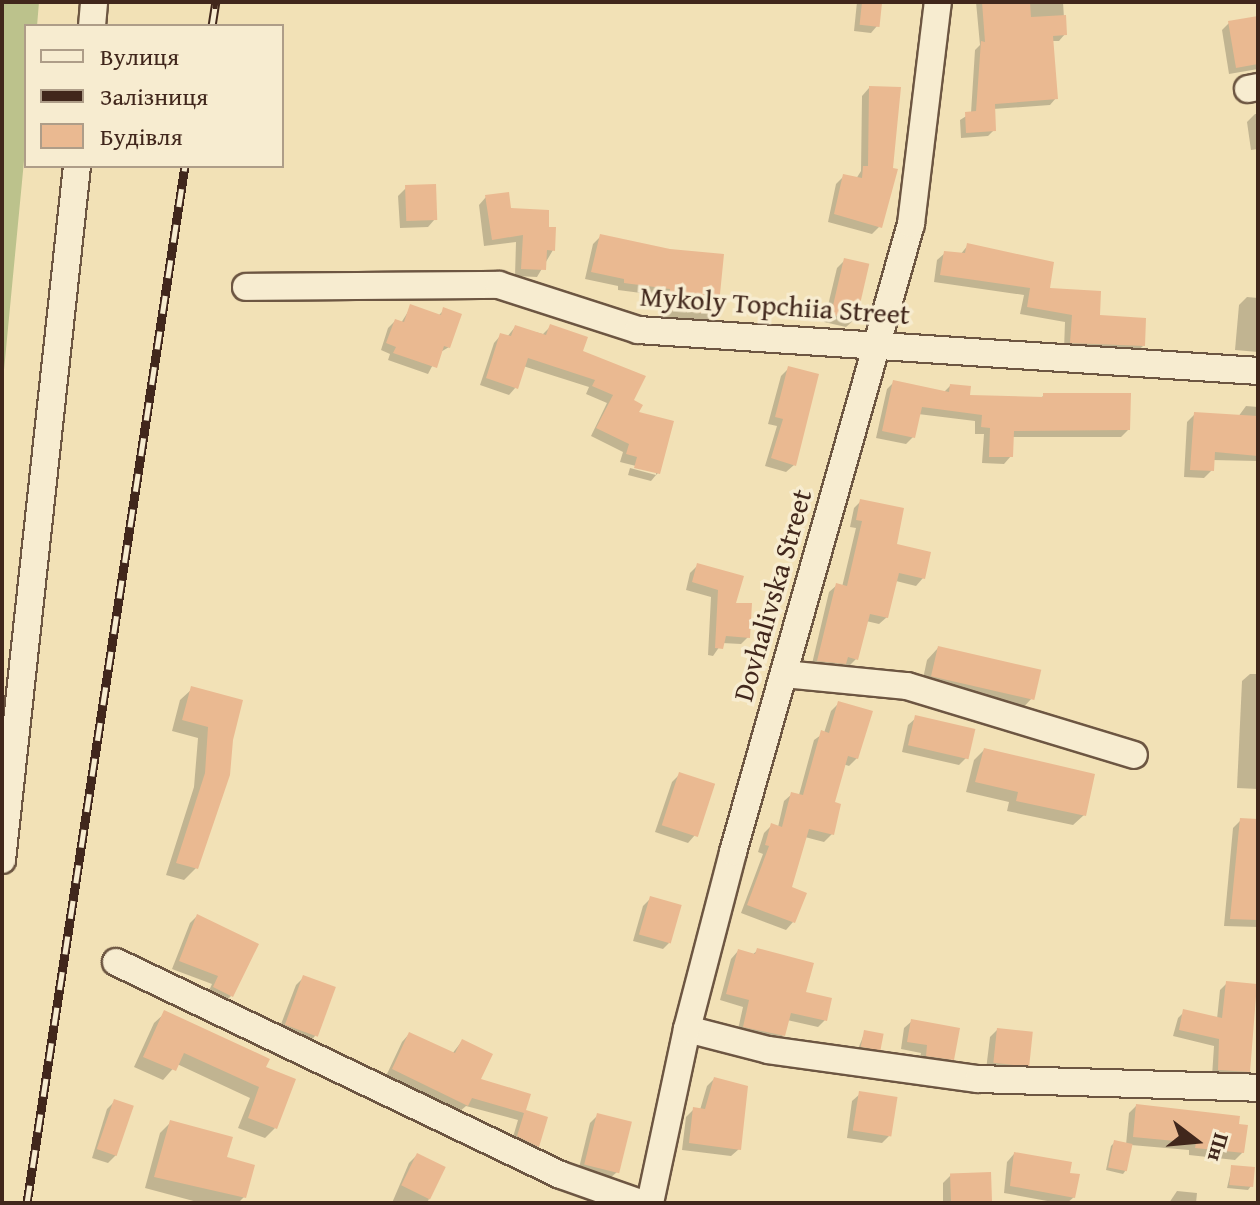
<!DOCTYPE html>
<html>
<head>
<meta charset="utf-8">
<style>
	body { margin:0 }
	#map { position:relative; width:1260px; height:1205px; overflow:hidden; background:#f2e1b6; font-family:"Gentium Book Plus",serif }
	div>[style] { position:absolute }
	.green>* { inset:0; background:#bcc28c }
	.shadow>* { inset:0; background:#0003 }
	.building>* { inset:0; background:#eab991; transform-origin:0 0 }
	.roads { filter:drop-shadow(2px 0 #6d5642) drop-shadow(-2px 0 #6d5642) drop-shadow(0 2px #6d5642) drop-shadow(0 -2px #6d5642) }
	.minor>* { height:26px; margin:-13px; padding:0 13px; transform-origin:13px; border-radius:13px; background:#f7ecd0 }
	.rail>* { height:9px; margin-top:-4.5px; transform-origin:0; background:repeating-linear-gradient(90deg,#f7ecd0 0 18px,#41271c 0 36px); box-sizing:border-box; border-block:2px solid #41271c }
	span { translate:-50% -50%; white-space:nowrap; text-align:center; line-height:1.15; -webkit-text-stroke:7px #f7ecd0; paint-order:stroke }
	.street-label { font-size:28px; color:#41271c }
	.frame { position:absolute; inset:0; border:4px solid #41271c; pointer-events:none }
	.legend { position:absolute; left:24px; top:24px; width:260px; height:144px; box-sizing:border-box; background:#f7ecd0; border:2px solid #ae9d88; margin:0; padding:10px 14px; list-style:none; font-size:24px; color:#41271c }
	.legend li { display:flex; align-items:center; gap:16px; height:40px }
	.legend b { width:40px; border:2px solid #ae9d88 }
	.north { position:absolute; left:1156px; top:1101px; width:80px; height:80px; -webkit-text-stroke:6px #f7ecd0; paint-order:stroke; rotate:106deg; font-size:22px; font-weight:700; line-height:32px; text-align:center; color:#41271c }
	.north::after { content:''; display:block; margin:auto; width:28px; height:36px; background:#41271c; clip-path:polygon(50% 0,100% 100%,50% 72%,0 100%) }
</style>
</head>
<body>
<div id="map">
	<div class="green">
		<div style="clip-path:polygon(2px 2px,39px 2px,37px 26px,26px 26px,26px 140px,2px 391px)"></div>
	</div>
	<div class="shadow">
		<div style="clip-path:polygon(857px 2px,880px 2px,877px 26px,871px 33px,854px 31px)"></div>
		<div style="clip-path:polygon(976px 2px,1063px 2px,1065px 34px,1059px 41px,1051px 41px,1056px 98px,1050px 105px,993px 109px,994px 130px,988px 136px,961px 138px,960px 120px,971px 113px,975px 50px,980px 45px)"></div>
		<div style="clip-path:polygon(1258px 18px,1258px 69px,1229px 74px,1222px 30px,1229px 23px)"></div>
		<div style="clip-path:polygon(869px 88px,880px 226px,872px 234px,828px 222px,836px 184px,844px 176px,856px 179px,861px 171px,862px 96px)"></div>
		<div style="clip-path:polygon(1255px 114px,1258px 114px,1258px 149px,1251px 150px,1247px 122px)"></div>
		<div style="clip-path:polygon(406px 188px,435px 219px,428px 227px,400px 228px,398px 196px)"></div>
		<div style="clip-path:polygon(486px 197px,546px 229px,553px 250px,537px 277px,515px 276px,516px 242px,484px 246px,479px 205px)"></div>
		<div style="clip-path:polygon(600px 237px,716px 314px,709px 321px,662px 317px,664px 296px,618px 290px,618px 286px,585px 279px,593px 244px)"></div>
		<div style="clip-path:polygon(968px 245px,1098px 317px,1143px 346px,1135px 353px,1064px 349px,1065px 322px,1020px 314px,1024px 295px,934px 282px,937px 260px,945px 253px,960px 255px)"></div>
		<div style="clip-path:polygon(845px 260px,854px 320px,846px 327px,824px 322px,837px 268px)"></div>
		<div style="clip-path:polygon(1247px 297px,1258px 298px,1258px 352px,1235px 350px,1239px 305px)"></div>
		<div style="clip-path:polygon(411px 307px,438px 316px,444px 310px,449px 347px,439px 353px,428px 374px,388px 360px,390px 354px,381px 350px,388px 328px,395px 321px,401px 323px)"></div>
		<div style="clip-path:polygon(515px 327px,543px 334px,550px 327px,631px 401px,658px 473px,656px 475px,656px 471px,620px 462px,623px 452px,591px 436px,607px 403px,586px 394px,589px 387px,523px 366px,516px 387px,509px 395px,480px 385px,494px 343px,501px 335px,507px 337px)"></div>
		<div style="clip-path:polygon(789px 368px,794px 465px,786px 472px,765px 466px,777px 426px,768px 424px,781px 376px)"></div>
		<div style="clip-path:polygon(894px 382px,943px 393px,950px 386px,968px 397px,1040px 399px,1044px 395px,1128px 430px,1121px 437px,1012px 437px,1011px 456px,1004px 464px,982px 463px,984px 434px,975px 434px,975px 421px,918px 414px,913px 437px,906px 444px,876px 438px,887px 389px)"></div>
		<div style="clip-path:polygon(1246px 406px,1258px 407px,1258px 461px,1212px 460px,1212px 470px,1204px 478px,1184px 477px,1187px 422px,1195px 414px,1238px 417px)"></div>
		<div style="clip-path:polygon(630px 468px,656px 475px,651px 481px,628px 475px)"></div>
		<div style="clip-path:polygon(861px 501px,923px 578px,916px 586px,896px 581px,887px 617px,879px 624px,866px 621px,856px 659px,849px 666px,843px 664px,837px 670px,811px 668px,829px 592px,837px 585px,842px 587px,856px 528px,850px 527px,854px 508px)"></div>
		<div style="clip-path:polygon(698px 565px,734px 604px,748px 637px,741px 644px,722px 643px,713px 656px,708px 655px,711px 597px,686px 590px,690px 573px)"></div>
		<div style="clip-path:polygon(938px 648px,1032px 698px,1021px 710px,921px 688px,927px 660px)"></div>
		<div style="clip-path:polygon(1250px 674px,1258px 674px,1258px 789px,1237px 788px,1242px 681px)"></div>
		<div style="clip-path:polygon(192px 689px,241px 701px,196px 868px,184px 880px,166px 875px,194px 787px,198px 738px,172px 731px,180px 700px)"></div>
		<div style="clip-path:polygon(839px 703px,857px 758px,849px 766px,843px 764px,833px 804px,832px 834px,824px 842px,805px 837px,789px 888px,805px 894px,793px 922px,786px 930px,741px 913px,763px 854px,758px 852px,764px 833px,772px 825px,778px 827px,784px 801px,792px 794px,799px 795px,814px 740px,824px 733px,831px 711px)"></div>
		<div style="clip-path:polygon(916px 718px,966px 758px,959px 765px,902px 752px,908px 725px)"></div>
		<div style="clip-path:polygon(984px 750px,1084px 815px,1073px 825px,1007px 811px,1009px 802px,966px 792px,974px 760px)"></div>
		<div style="clip-path:polygon(680px 774px,695px 835px,688px 843px,655px 832px,672px 782px)"></div>
		<div style="clip-path:polygon(1241px 820px,1258px 821px,1258px 927px,1224px 926px,1233px 828px)"></div>
		<div style="clip-path:polygon(650px 899px,670px 942px,663px 949px,633px 941px,643px 906px)"></div>
		<div style="clip-path:polygon(197px 916px,231px 996px,224px 1003px,207px 995px,212px 984px,172px 969px,190px 923px)"></div>
		<div style="clip-path:polygon(758px 950px,803px 993px,825px 1020px,818px 1027px,787px 1020px,783px 1035px,776px 1042px,737px 1034px,743px 1007px,720px 1000px,731px 959px,738px 951px,752px 955px)"></div>
		<div style="clip-path:polygon(304px 977px,315px 1036px,308px 1044px,278px 1032px,296px 985px)"></div>
		<div style="clip-path:polygon(1227px 983px,1248px 1071px,1242px 1077px,1212px 1076px,1214px 1046px,1173px 1036px,1178px 1018px,1184px 1012px,1217px 1019px,1220px 990px)"></div>
		<div style="clip-path:polygon(165px 1013px,263px 1068px,275px 1128px,265px 1138px,238px 1128px,250px 1098px,177px 1064px,163px 1080px,134px 1067px,154px 1023px)"></div>
		<div style="clip-path:polygon(912px 1021px,952px 1059px,944px 1066px,919px 1063px,921px 1053px,901px 1049px,904px 1028px)"></div>
		<div style="clip-path:polygon(997px 1030px,1028px 1064px,1020px 1071px,986px 1070px,990px 1037px)"></div>
		<div style="clip-path:polygon(865px 1032px,880px 1049px,876px 1052px,858px 1049px)"></div>
		<div style="clip-path:polygon(409px 1034px,452px 1054px,462px 1041px,478px 1081px,523px 1112px,546px 1118px,538px 1146px,530px 1153px,511px 1144px,518px 1120px,466px 1106px,459px 1112px,386px 1076px,402px 1042px)"></div>
		<div style="clip-path:polygon(714px 1079px,739px 1149px,731px 1156px,682px 1150px,686px 1117px,694px 1109px,700px 1110px,707px 1086px)"></div>
		<div style="clip-path:polygon(860px 1094px,890px 1135px,882px 1143px,847px 1138px,852px 1101px)"></div>
		<div style="clip-path:polygon(115px 1101px,116px 1155px,108px 1163px,92px 1158px,107px 1109px)"></div>
		<div style="clip-path:polygon(1136px 1106px,1243px 1152px,1235px 1160px,1189px 1155px,1189px 1150px,1131px 1145px,1126px 1170px,1123px 1174px,1106px 1170px,1111px 1146px,1114px 1143px,1126px 1145px,1129px 1113px)"></div>
		<div style="clip-path:polygon(598px 1115px,617px 1172px,609px 1179px,578px 1172px,590px 1123px)"></div>
		<div style="clip-path:polygon(171px 1122px,225px 1159px,244px 1197px,238px 1203px,201px 1203px,145px 1188px,160px 1133px)"></div>
		<div style="clip-path:polygon(1014px 1154px,1068px 1174px,1074px 1197px,1067px 1203px,1058px 1203px,1004px 1193px,1007px 1162px)"></div>
		<div style="clip-path:polygon(417px 1155px,444px 1168px,427px 1203px,392px 1203px,409px 1163px)"></div>
		<div style="clip-path:polygon(1232px 1167px,1251px 1186px,1248px 1190px,1227px 1188px)"></div>
		<div style="clip-path:polygon(951px 1175px,990px 1203px,943px 1203px,943px 1183px)"></div>
		<div style="clip-path:polygon(1177px 1191px,1197px 1193px,1196px 1203px,1169px 1203px)"></div>
	</div>
	<div class="building">
		<div style="left:862px;top:2px;width:20px;height:23px;rotate:6deg"></div>
		<div style="clip-path:polygon(982px 2px,1030px 2px,1031px 17px,1066px 15px,1067px 35px,1053px 36px,1058px 99px,995px 104px,996px 131px,966px 133px,965px 112px,976px 111px,981px 41px,985px 42px)"></div>
		<div style="clip-path:polygon(1258px 16px,1258px 64px,1236px 68px,1228px 21px)"></div>
		<div style="clip-path:polygon(869px 86px,901px 87px,893px 168px,898px 169px,882px 228px,834px 214px,843px 174px,862px 178px,863px 166px,868px 166px)"></div>
		<div style="left:436px;top:184px;width:36px;height:31px;rotate:88deg"></div>
		<div style="clip-path:polygon(509px 192px,511px 208px,549px 210px,549px 227px,556px 227px,555px 251px,547px 250px,546px 270px,521px 269px,523px 235px,492px 240px,485px 195px)"></div>
		<div style="clip-path:polygon(600px 234px,670px 249px,724px 254px,718px 314px,668px 310px,670px 289px,624px 283px,624px 279px,591px 272px)"></div>
		<div style="clip-path:polygon(967px 243px,1054px 262px,1050px 288px,1101px 291px,1100px 315px,1146px 318px,1145px 346px,1070px 343px,1072px 315px,1027px 307px,1030px 288px,940px 275px,944px 251px,965px 253px)"></div>
		<div style="left:844px;top:258px;width:26px;height:58px;rotate:13deg"></div>
		<div style="clip-path:polygon(410px 304px,441px 315px,443px 307px,462px 314px,450px 348px,444px 346px,437px 368px,393px 353px,396px 347px,386px 343px,395px 319px,404px 322px)"></div>
		<div style="clip-path:polygon(550px 324px,588px 337px,583px 351px,646px 376px,634px 400px,643px 405px,639px 412px,674px 421px,660px 474px,634px 468px,637px 457px,626px 454px,629px 444px,596px 428px,613px 395px,592px 386px,595px 380px,528px 358px,518px 389px,486px 378px,500px 333px,511px 336px,515px 325px,546px 335px)"></div>
		<div style="clip-path:polygon(788px 366px,819px 374px,796px 466px,771px 458px,783px 419px,775px 417px)"></div>
		<div style="clip-path:polygon(893px 380px,949px 392px,950px 384px,971px 386px,970px 395px,1043px 397px,1043px 393px,1131px 393px,1130px 430px,1014px 431px,1013px 457px,989px 457px,990px 428px,981px 427px,982px 415px,922px 407px,915px 438px,882px 431px)"></div>
		<div style="clip-path:polygon(1194px 412px,1258px 416px,1258px 456px,1215px 452px,1214px 471px,1190px 470px)"></div>
		<div style="clip-path:polygon(860px 499px,904px 508px,897px 544px,931px 552px,925px 579px,899px 573px,888px 618px,870px 614px,858px 660px,848px 657px,846px 664px,817px 661px,836px 583px,847px 586px,862px 521px,856px 520px)"></div>
		<div style="clip-path:polygon(697px 563px,744px 576px,736px 603px,752px 603px,750px 638px,726px 636px,723px 649px,715px 648px,718px 590px,692px 582px)"></div>
		<div style="left:938px;top:646px;width:106px;height:31px;rotate:13deg"></div>
		<div style="clip-path:polygon(191px 686px,243px 700px,233px 740px,230px 775px,198px 869px,176px 863px,205px 773px,208px 727px,182px 720px)"></div>
		<div style="clip-path:polygon(838px 701px,873px 711px,858px 759px,848px 756px,835px 802px,841px 804px,834px 835px,809px 829px,792px 887px,807px 893px,795px 923px,747px 905px,769px 846px,765px 845px,771px 823px,782px 827px,791px 792px,803px 795px,821px 730px,829px 733px)"></div>
		<div style="left:915px;top:715px;width:62px;height:31px;rotate:13deg"></div>
		<div style="clip-path:polygon(984px 748px,1095px 774px,1086px 816px,1016px 801px,1018px 792px,975px 782px)"></div>
		<div style="left:679px;top:772px;width:38px;height:56px;rotate:18deg"></div>
		<div style="clip-path:polygon(1240px 818px,1258px 819px,1258px 920px,1230px 919px)"></div>
		<div style="left:650px;top:896px;width:33px;height:40px;rotate:16deg"></div>
		<div style="clip-path:polygon(197px 914px,259px 944px,233px 997px,213px 987px,218px 976px,179px 961px)"></div>
		<div style="clip-path:polygon(757px 948px,814px 963px,806px 992px,832px 998px,827px 1021px,791px 1013px,785px 1036px,743px 1027px,749px 1000px,726px 994px,738px 949px,755px 954px)"></div>
		<div style="left:303px;top:975px;width:35px;height:53px;rotate:20deg"></div>
		<div style="clip-path:polygon(1226px 981px,1257px 984px,1250px 1072px,1218px 1070px,1219px 1039px,1179px 1030px,1183px 1009px,1222px 1018px)"></div>
		<div style="clip-path:polygon(164px 1010px,270px 1059px,266px 1067px,296px 1079px,277px 1129px,248px 1118px,259px 1087px,184px 1053px,176px 1071px,143px 1057px)"></div>
		<div style="clip-path:polygon(911px 1019px,960px 1028px,954px 1060px,926px 1056px,927px 1045px,907px 1042px)"></div>
		<div style="left:997px;top:1028px;width:36px;height:35px;rotate:6deg"></div>
		<div style="left:864px;top:1030px;width:20px;height:17px;rotate:11deg"></div>
		<div style="clip-path:polygon(409px 1032px,455px 1053px,462px 1039px,493px 1054px,481px 1079px,531px 1094px,526px 1110px,548px 1117px,539px 1147px,517px 1136px,524px 1113px,472px 1098px,468px 1106px,392px 1069px)"></div>
		<div style="clip-path:polygon(714px 1077px,748px 1086px,741px 1150px,689px 1143px,693px 1107px,705px 1109px)"></div>
		<div style="left:859px;top:1091px;width:39px;height:40px;rotate:9deg"></div>
		<div style="left:114px;top:1099px;width:21px;height:53px;rotate:19deg"></div>
		<div style="clip-path:polygon(1136px 1104px,1240px 1116px,1239px 1124px,1248px 1125px,1244px 1153px,1195px 1148px,1196px 1143px,1133px 1137px)"></div>
		<div style="left:597px;top:1113px;width:36px;height:53px;rotate:14deg"></div>
		<div style="clip-path:polygon(170px 1120px,233px 1137px,227px 1157px,255px 1165px,246px 1198px,154px 1177px)"></div>
		<div style="left:1114px;top:1140px;width:19px;height:28px;rotate:12deg"></div>
		<div style="clip-path:polygon(1014px 1152px,1072px 1162px,1070px 1173px,1080px 1174px,1075px 1198px,1010px 1186px)"></div>
		<div style="left:417px;top:1153px;width:32px;height:36px;rotate:26deg"></div>
		<div style="left:1231px;top:1165px;width:24px;height:20px;rotate:5deg"></div>
		<div style="left:991px;top:1172px;width:31px;height:41px;rotate:88deg"></div>
	</div>
	<div class="roads">
		<div class="minor">
			<div style="left:92px;top:26px;width:24px;rotate:-85deg"></div>
			<div style="left:1248px;top:89px;width:10px;rotate:-11deg"></div>
			<div style="left:246px;top:287px;width:253px;rotate:-0.5deg"></div>
			<div style="left:499px;top:285px;width:146px;rotate:17.9deg"></div>
			<div style="left:638px;top:330px;width:621px;rotate:3.78deg"></div>
			<div style="left:784px;top:674px;width:124px;rotate:5.6deg"></div>
			<div style="left:907px;top:686px;width:237px;rotate:16.9deg"></div>
			<div style="left:2px;top:860px;width:698px;rotate:-83.83deg"></div>
			<div style="left:116px;top:962px;width:493px;rotate:25.6deg"></div>
			<div style="left:561px;top:1175px;width:84px;rotate:19.5deg"></div>
			<div style="left:687px;top:1029px;width:84px;rotate:14.5deg"></div>
			<div style="left:768px;top:1050px;width:212px;rotate:7.9deg"></div>
			<div style="left:978px;top:1079px;width:280px;rotate:1.8deg"></div>
			<div style="left:650px;top:1203px;width:178px;rotate:-78deg"></div>
			<div style="left:687px;top:1029px;width:183px;rotate:-75.4deg"></div>
			<div style="left:733px;top:852px;width:653px;rotate:-74.18deg"></div>
			<div style="left:911px;top:224px;width:224px;rotate:-83.1deg"></div>
		</div>
	</div>
	<div class="rail">
		<div style="left:212px;top:26px;width:24px;rotate:-81deg"></div>
		<div style="left:27px;top:1203px;width:1049px;rotate:-81.34deg"></div>
	</div>
	<div class="street-label">
		<span style="left:775px;top:305px;rotate:4deg">Mykoly Topchiia Street</span>
		<span style="left:772px;top:595px;rotate:-74deg">Dovhalivska Street</span>
	</div>
	<div class="frame"></div>
	<ul class="legend">
	<li><b style="height:10px;background:#f7ecd0"></b>Вулиця</li>
	<li><b style="height:10px;background:#41271c"></b>Залізниця</li>
	<li><b style="height:22px;background:#eab991"></b>Будівля</li>
	</ul>
	<div class="north">Пн</div>
</div>
</body>
</html>
